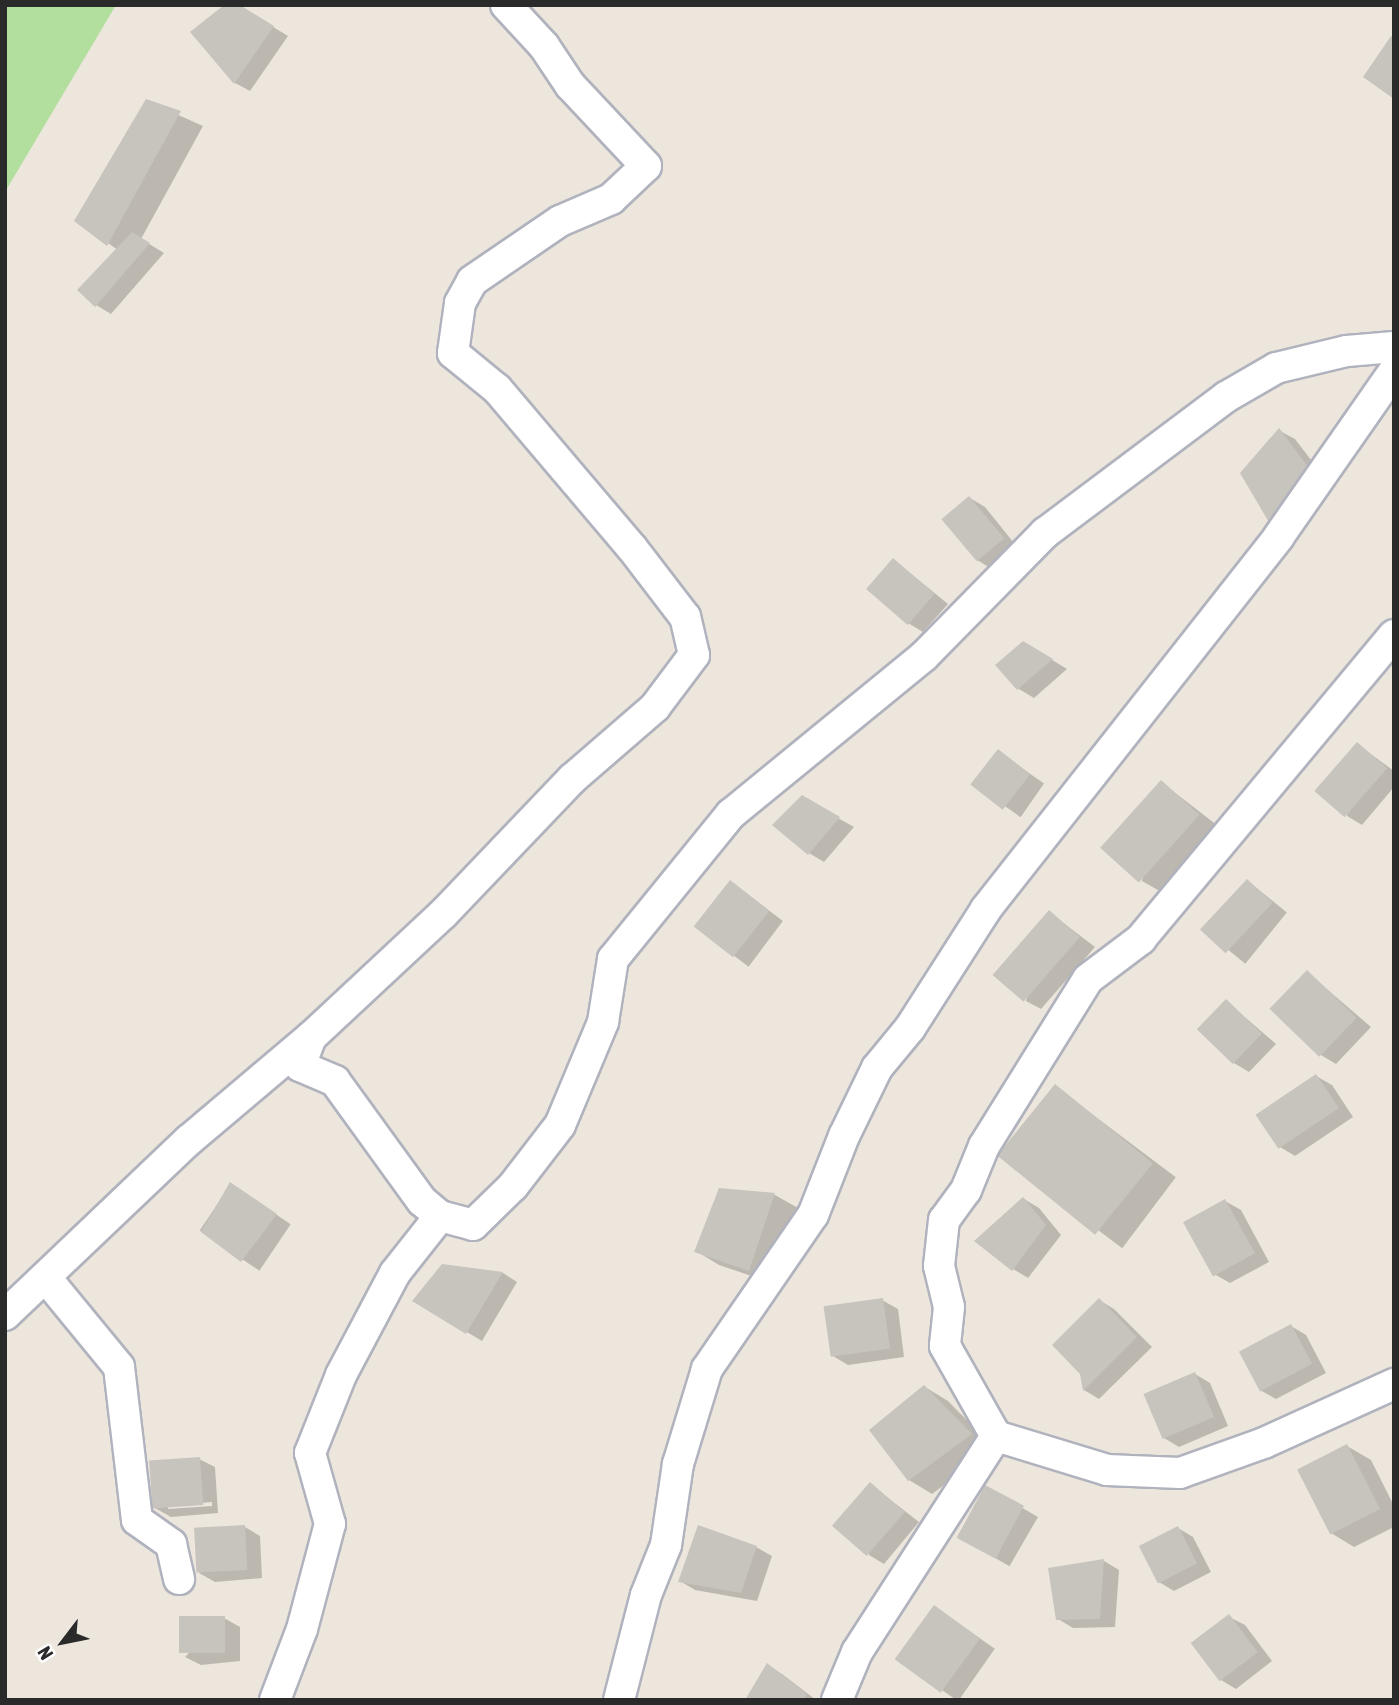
<!DOCTYPE html>
<html>
<head>
<meta charset="utf-8">
<style>
	body { margin:0 }
	#map { position:relative; width:1399px; height:1705px; overflow:hidden; background:#ece6dd; font-family:"Asap Condensed",sans-serif }
	div>[style] { position:absolute }
	.green>* { inset:0; background:#b2df9d }
	.shadow>* { inset:0; background:#0003; transform-origin:0 0 }
	.building>* { inset:0; background:#c7c3bd; transform-origin:0 0 }
	.roads { filter:drop-shadow(2px 0 #b0b3bd) drop-shadow(-2px 0 #b0b3bd) drop-shadow(0 2px #b0b3bd) drop-shadow(0 -2px #b0b3bd) }
	.street>* { height:30px; margin:-15px; padding:0 15px; transform-origin:15px; border-radius:15px; background:#fff }
	span { translate:-50% -50%; white-space:nowrap; text-align:center; line-height:1.15; -webkit-text-stroke:5px #fff; paint-order:stroke }
	.frame { position:absolute; inset:0; border:7px solid #2a2a2a; pointer-events:none }
	.north { position:absolute; left:28px; top:1607px; width:70px; height:70px; -webkit-text-stroke:5px #fff; paint-order:stroke; rotate:238deg; font-size:19px; font-weight:700; line-height:28px; text-align:center; color:#2a2a2a }
	.north::after { content:''; display:block; margin:auto; width:24px; height:32px; background:#2a2a2a; clip-path:polygon(50% 0,100% 100%,50% 72%,0 100%) }
</style>
</head>
<body>
<div id="map">
	<div class="green">
		<div style="clip-path:polygon(5px 5px,116px 5px,5px 192px)"></div>
	</div>
	<div class="shadow">
		<div style="clip-path:polygon(237px 5px,288px 36px,250px 91px,235px 83px,192px 33px)"></div>
		<div style="clip-path:polygon(147px 101px,203px 126px,141px 239px,164px 253px,111px 314px,96px 305px,118px 250px,76px 221px)"></div>
		<div style="clip-path:polygon(1280px 431px,1295px 439px,1324px 477px,1287px 531px)"></div>
		<div style="clip-path:polygon(970px 498px,985px 507px,1018px 548px,992px 569px,977px 560px)"></div>
		<div style="clip-path:polygon(894px 560px,948px 604px,923px 632px,908px 623px)"></div>
		<div style="clip-path:polygon(1039px 652px,1067px 669px,1034px 698px,1019px 689px,998px 665px)"></div>
		<div style="clip-path:polygon(1357px 744px,1394px 771px,1394px 787px,1362px 825px,1347px 816px)"></div>
		<div style="left:999px;top:752px;width:55px;height:41px;rotate:35deg"></div>
		<div style="clip-path:polygon(1161px 782px,1222px 829px,1165px 894px,1142px 881px)"></div>
		<div style="clip-path:polygon(802px 798px,854px 827px,824px 862px,809px 853px)"></div>
		<div style="left:1248px;top:881px;width:50px;height:66px;rotate:39deg"></div>
		<div style="left:731px;top:882px;width:65px;height:57px;rotate:37deg"></div>
		<div style="clip-path:polygon(1049px 912px,1095px 947px,1041px 1009px,1026px 1001px)"></div>
		<div style="clip-path:polygon(1307px 972px,1371px 1027px,1336px 1064px,1321px 1055px)"></div>
		<div style="clip-path:polygon(1226px 1001px,1276px 1044px,1249px 1072px,1234px 1063px)"></div>
		<div style="clip-path:polygon(1316px 1076px,1332px 1085px,1353px 1117px,1295px 1156px,1280px 1147px)"></div>
		<div style="left:1056px;top:1087px;width:150px;height:89px;rotate:37deg"></div>
		<div style="left:231px;top:1184px;width:72px;height:56px;rotate:34deg"></div>
		<div style="clip-path:polygon(720px 1190px,775px 1195px,798px 1208px,772px 1283px,719px 1265px,696px 1251px)"></div>
		<div style="clip-path:polygon(1024px 1199px,1039px 1208px,1061px 1235px,1028px 1278px,1013px 1269px)"></div>
		<div style="clip-path:polygon(1225px 1201px,1241px 1210px,1269px 1262px,1230px 1283px,1214px 1274px)"></div>
		<div style="clip-path:polygon(443px 1266px,503px 1273px,517px 1282px,482px 1341px,415px 1301px)"></div>
		<div style="clip-path:polygon(882px 1300px,898px 1309px,904px 1357px,848px 1365px,833px 1356px)"></div>
		<div style="clip-path:polygon(1099px 1300px,1114px 1309px,1152px 1347px,1099px 1399px,1084px 1390px,1082px 1373px)"></div>
		<div style="clip-path:polygon(1291px 1326px,1306px 1335px,1326px 1373px,1276px 1399px,1260px 1390px)"></div>
		<div style="clip-path:polygon(1195px 1374px,1210px 1383px,1228px 1426px,1179px 1447px,1164px 1438px)"></div>
		<div style="clip-path:polygon(925px 1387px,948px 1401px,994px 1448px,932px 1494px,909px 1480px)"></div>
		<div style="clip-path:polygon(1347px 1446px,1371px 1460px,1394px 1506px,1394px 1527px,1354px 1547px,1331px 1533px)"></div>
		<div style="clip-path:polygon(evenodd,199px 1459px,215px 1467px,218px 1513px,171px 1517px,155px 1508px,199px 1459px,212px 1502px,212px 1506px,168px 1509px,168px 1506px,212px 1502px)"></div>
		<div style="clip-path:polygon(870px 1484px,919px 1522px,884px 1564px,869px 1555px)"></div>
		<div style="left:986px;top:1487px;width:60px;height:57px;rotate:30deg"></div>
		<div style="clip-path:polygon(245px 1527px,260px 1536px,262px 1578px,215px 1582px,199px 1573px)"></div>
		<div style="clip-path:polygon(1178px 1528px,1193px 1537px,1211px 1572px,1174px 1591px,1159px 1582px)"></div>
		<div style="clip-path:polygon(756px 1547px,772px 1556px,757px 1601px,695px 1590px,680px 1581px)"></div>
		<div style="clip-path:polygon(1104px 1561px,1119px 1570px,1115px 1627px,1073px 1628px,1058px 1619px)"></div>
		<div style="left:935px;top:1607px;width:73px;height:64px;rotate:35deg"></div>
		<div style="clip-path:polygon(1229px 1617px,1245px 1625px,1272px 1661px,1236px 1689px,1221px 1680px)"></div>
		<div style="clip-path:polygon(224px 1618px,240px 1627px,240px 1661px,201px 1665px,185px 1657px)"></div>
		<div style="clip-path:polygon(767px 1666px,782px 1674px,816px 1700px,747px 1700px)"></div>
	</div>
	<div class="building">
		<div style="clip-path:polygon(224px 5px,240px 5px,274px 26px,234px 84px,190px 32px)"></div>
		<div style="clip-path:polygon(1391px 36px,1394px 38px,1394px 99px,1363px 77px)"></div>
		<div style="clip-path:polygon(146px 99px,181px 111px,107px 246px,74px 221px)"></div>
		<div style="clip-path:polygon(132px 232px,150px 243px,95px 307px,77px 290px)"></div>
		<div style="clip-path:polygon(1279px 428px,1309px 468px,1270px 524px,1240px 473px)"></div>
		<div style="left:969px;top:496px;width:55px;height:36px;rotate:50deg"></div>
		<div style="left:893px;top:558px;width:55px;height:41px;rotate:41deg"></div>
		<div style="clip-path:polygon(1023px 641px,1053px 659px,1017px 690px,995px 665px)"></div>
		<div style="left:1357px;top:742px;width:40px;height:65px;rotate:41deg"></div>
		<div style="left:998px;top:749px;width:41px;height:45px;rotate:38deg"></div>
		<div style="left:1161px;top:780px;width:52px;height:91px;rotate:42deg"></div>
		<div style="clip-path:polygon(802px 795px,840px 817px,808px 855px,772px 825px)"></div>
		<div style="left:1247px;top:879px;width:35px;height:69px;rotate:43deg"></div>
		<div style="left:730px;top:880px;width:50px;height:59px;rotate:38deg"></div>
		<div style="left:1049px;top:910px;width:41px;height:86px;rotate:41deg"></div>
		<div style="left:1307px;top:970px;width:69px;height:54px;rotate:44deg"></div>
		<div style="left:1226px;top:999px;width:50px;height:42px;rotate:44deg"></div>
		<div style="left:1316px;top:1074px;width:41px;height:73px;rotate:56deg"></div>
		<div style="left:1055px;top:1084px;width:126px;height:92px;rotate:39deg"></div>
		<div style="clip-path:polygon(230px 1182px,277px 1214px,241px 1262px,201px 1232px)"></div>
		<div style="clip-path:polygon(719px 1188px,775px 1193px,749px 1271px,694px 1252px)"></div>
		<div style="clip-path:polygon(1023px 1197px,1046px 1225px,1012px 1271px,974px 1241px)"></div>
		<div style="left:1225px;top:1199px;width:62px;height:48px;rotate:61deg"></div>
		<div style="clip-path:polygon(442px 1264px,503px 1272px,466px 1334px,412px 1301px)"></div>
		<div style="left:883px;top:1298px;width:51px;height:60px;rotate:82deg"></div>
		<div style="clip-path:polygon(1099px 1298px,1137px 1337px,1083px 1391px,1080px 1374px,1052px 1345px)"></div>
		<div style="left:1291px;top:1324px;width:45px;height:59px;rotate:62deg"></div>
		<div style="left:1195px;top:1372px;width:49px;height:56px;rotate:67deg"></div>
		<div style="clip-path:polygon(924px 1385px,972px 1434px,908px 1481px,869px 1430px)"></div>
		<div style="left:1347px;top:1444px;width:73px;height:56px;rotate:63deg"></div>
		<div style="left:200px;top:1457px;width:48px;height:51px;rotate:86deg"></div>
		<div style="left:870px;top:1482px;width:46px;height:58px;rotate:41deg"></div>
		<div style="left:985px;top:1485px;width:44px;height:60px;rotate:28deg"></div>
		<div style="left:245px;top:1525px;width:45px;height:51px;rotate:87deg"></div>
		<div style="clip-path:polygon(698px 1525px,757px 1546px,741px 1593px,678px 1582px)"></div>
		<div style="left:1178px;top:1526px;width:42px;height:44px;rotate:63deg"></div>
		<div style="clip-path:polygon(1104px 1559px,1100px 1619px,1056px 1620px,1048px 1568px)"></div>
		<div style="left:934px;top:1605px;width:57px;height:67px;rotate:36deg"></div>
		<div style="left:1229px;top:1614px;width:48px;height:48px;rotate:53deg"></div>
		<div style="left:225px;top:1616px;width:37px;height:46px;rotate:90deg"></div>
		<div style="clip-path:polygon(767px 1663px,807px 1694px,803px 1700px,745px 1700px)"></div>
	</div>
	<div class="roads">
		<div class="street">
			<div style="left:1394px;top:635px;width:396px;rotate:129.8deg"></div>
			<div style="left:1141px;top:939px;width:66px;rotate:143deg"></div>
			<div style="left:1088px;top:979px;width:197px;rotate:121.9deg"></div>
			<div style="left:984px;top:1146px;width:48px;rotate:112.2deg"></div>
			<div style="left:966px;top:1190px;width:37px;rotate:126deg"></div>
			<div style="left:944px;top:1220px;width:46px;rotate:96.2deg"></div>
			<div style="left:939px;top:1266px;width:42px;rotate:76.3deg"></div>
			<div style="left:949px;top:1307px;width:39px;rotate:96deg"></div>
			<div style="left:945px;top:1346px;width:103px;rotate:60.5deg"></div>
			<div style="left:996px;top:1436px;width:116px;rotate:17deg"></div>
			<div style="left:1107px;top:1470px;width:73px;rotate:2.4deg"></div>
			<div style="left:1180px;top:1473px;width:89px;rotate:-19.7deg"></div>
			<div style="left:1264px;top:1443px;width:143px;rotate:-24.4deg"></div>
			<div style="left:311px;top:1037px;width:31px;rotate:111deg"></div>
			<div style="left:300px;top:1066px;width:38px;rotate:23deg"></div>
			<div style="left:335px;top:1081px;width:148px;rotate:54.1deg"></div>
			<div style="left:422px;top:1201px;width:23px;rotate:40deg"></div>
			<div style="left:440px;top:1216px;width:34px;rotate:15deg"></div>
			<div style="left:473px;top:1225px;width:56px;rotate:-44.3deg"></div>
			<div style="left:513px;top:1186px;width:77px;rotate:-52.4deg"></div>
			<div style="left:560px;top:1125px;width:112px;rotate:-67.3deg"></div>
			<div style="left:603px;top:1022px;width:64px;rotate:-81deg"></div>
			<div style="left:613px;top:959px;width:187px;rotate:-50.9deg"></div>
			<div style="left:731px;top:814px;width:249px;rotate:-39.3deg"></div>
			<div style="left:924px;top:656px;width:173px;rotate:-45.5deg"></div>
			<div style="left:1045px;top:533px;width:226px;rotate:-36.9deg"></div>
			<div style="left:1226px;top:397px;width:58px;rotate:-30.1deg"></div>
			<div style="left:1276px;top:368px;width:73px;rotate:-13.5deg"></div>
			<div style="left:1347px;top:351px;width:47px;rotate:-4.9deg"></div>
			<div style="left:46px;top:1278px;width:115px;rotate:50.6deg"></div>
			<div style="left:119px;top:1367px;width:154px;rotate:83.3deg"></div>
			<div style="left:137px;top:1520px;width:42px;rotate:35.2deg"></div>
			<div style="left:171px;top:1544px;width:36px;rotate:77deg"></div>
			<div style="left:5px;top:1315px;width:254px;rotate:-43.6deg"></div>
			<div style="left:189px;top:1140px;width:160px;rotate:-40.2deg"></div>
			<div style="left:311px;top:1037px;width:180px;rotate:-43deg"></div>
			<div style="left:443px;top:914px;width:187px;rotate:-46.3deg"></div>
			<div style="left:572px;top:779px;width:110px;rotate:-40.9deg"></div>
			<div style="left:655px;top:707px;width:65px;rotate:-53.1deg"></div>
			<div style="left:694px;top:655px;width:39px;rotate:-103deg"></div>
			<div style="left:685px;top:617px;width:87px;rotate:-127.5deg"></div>
			<div style="left:632px;top:548px;width:209px;rotate:-130.3deg"></div>
			<div style="left:497px;top:389px;width:57px;rotate:-140.7deg"></div>
			<div style="left:453px;top:353px;width:50px;rotate:-82deg"></div>
			<div style="left:460px;top:303px;width:25px;rotate:-61deg"></div>
			<div style="left:472px;top:281px;width:107px;rotate:-34.3deg"></div>
			<div style="left:560px;top:221px;width:56px;rotate:-23.3deg"></div>
			<div style="left:611px;top:199px;width:48px;rotate:-43.3deg"></div>
			<div style="left:646px;top:166px;width:111px;rotate:-133.2deg"></div>
			<div style="left:570px;top:85px;width:47px;rotate:-123.7deg"></div>
			<div style="left:544px;top:46px;width:56px;rotate:-132.8deg"></div>
			<div style="left:275px;top:1700px;width:76px;rotate:-69.2deg"></div>
			<div style="left:302px;top:1629px;width:109px;rotate:-75.1deg"></div>
			<div style="left:330px;top:1524px;width:74px;rotate:-105.7deg"></div>
			<div style="left:310px;top:1453px;width:84px;rotate:-68.3deg"></div>
			<div style="left:341px;top:1375px;width:115px;rotate:-62.1deg"></div>
			<div style="left:395px;top:1273px;width:73px;rotate:-51.7deg"></div>
			<div style="left:619px;top:1700px;width:108px;rotate:-75.6deg"></div>
			<div style="left:646px;top:1595px;width:54px;rotate:-68.2deg"></div>
			<div style="left:666px;top:1545px;width:82px;rotate:-81.6deg"></div>
			<div style="left:678px;top:1464px;width:99px;rotate:-73deg"></div>
			<div style="left:707px;top:1369px;width:187px;rotate:-55.5deg"></div>
			<div style="left:813px;top:1215px;width:85px;rotate:-68.6deg"></div>
			<div style="left:844px;top:1136px;width:76px;rotate:-64.1deg"></div>
			<div style="left:877px;top:1068px;width:52px;rotate:-50.5deg"></div>
			<div style="left:910px;top:1028px;width:141px;rotate:-57.4deg"></div>
			<div style="left:986px;top:909px;width:474px;rotate:-51.8deg"></div>
			<div style="left:1279px;top:536px;width:201px;rotate:-55.1deg"></div>
			<div style="left:837px;top:1700px;width:52px;rotate:-67.4deg"></div>
			<div style="left:857px;top:1652px;width:257px;rotate:-57.2deg"></div>
		</div>
	</div>
	<div class="frame"></div>
	<div class="north">N</div>
</div>
</body>
</html>
